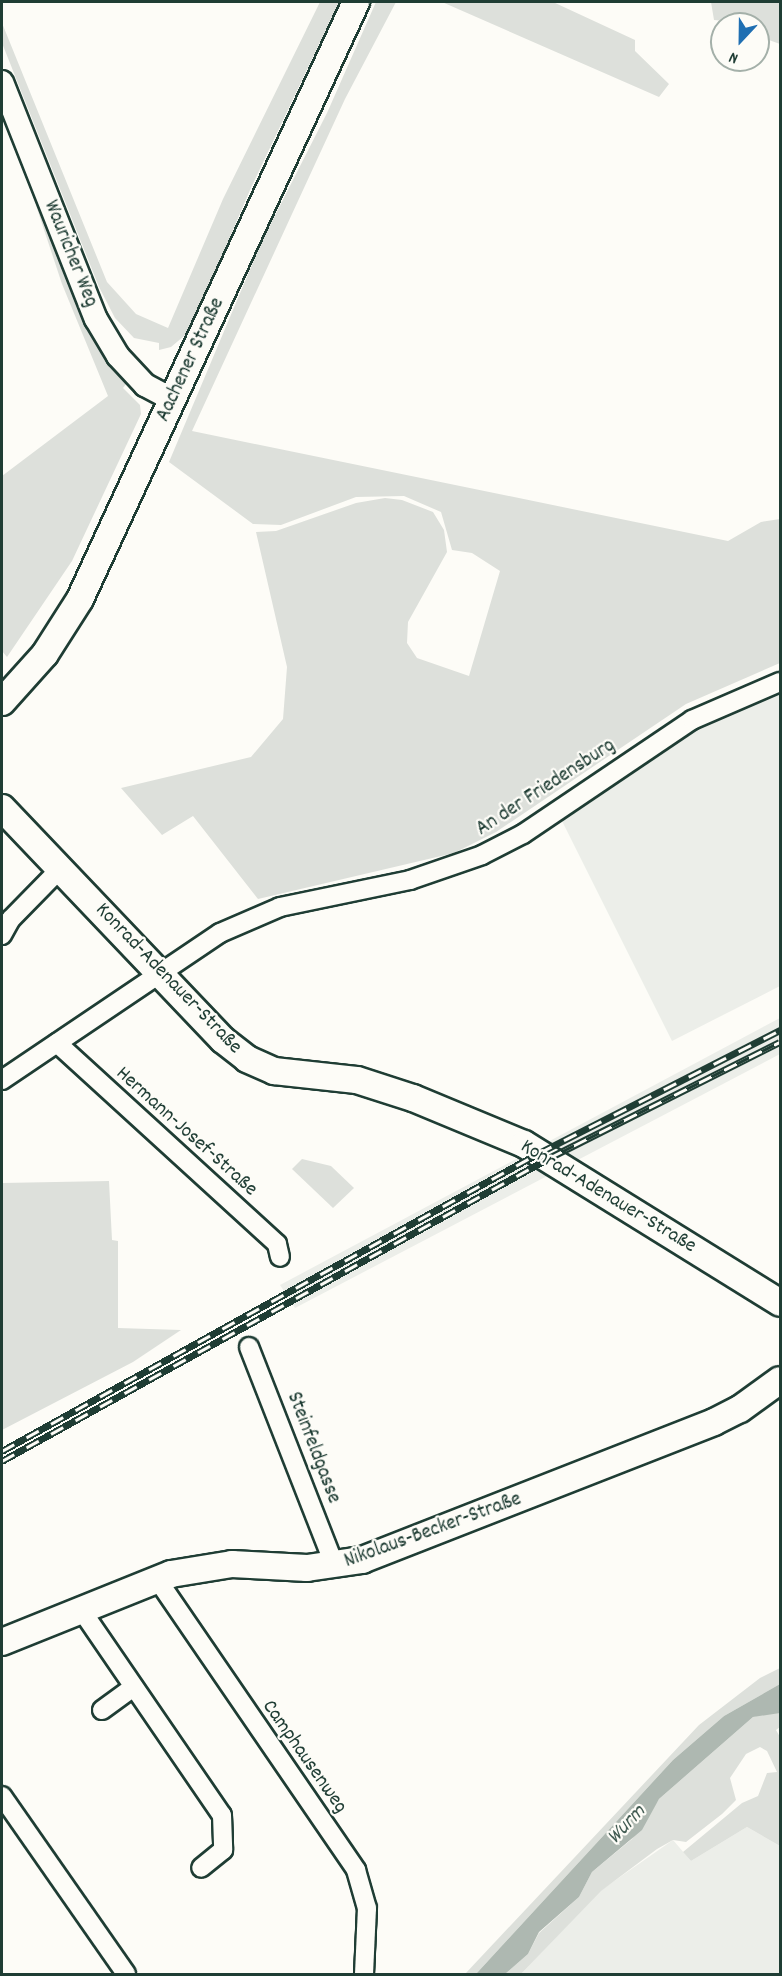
<!DOCTYPE html>
<html>
<head>
<meta charset="utf-8">
<style>
	body { margin:0 }
	#map { position:relative; width:782px; height:1976px; overflow:hidden; background:#fdfcf7; font-family:Dekko,sans-serif }
	div>[style] { position:absolute }
	.built>* { inset:0; background:#eceee9 }
	.green>* { inset:0; background:#dde0db }
	.water>* { inset:0; background:#aeb8b1 }
	.roads { filter:drop-shadow(2px 0 #1f3d34) drop-shadow(-2px 0 #1f3d34) drop-shadow(0 2px #1f3d34) drop-shadow(0 -2px #1f3d34) }
	.minor>* { height:18px; margin:-9px; padding:0 9px; transform-origin:9px; border-radius:9px; background:#fdfcf7 }
	.tertiary>* { height:22px; margin:-11px; padding:0 11px; transform-origin:11px; border-radius:11px; background:#fdfcf7 }
	.secondary>* { height:26px; margin:-13px; padding:0 13px; transform-origin:13px; border-radius:13px; background:#fdfcf7 }
	.rail>* { height:7px; margin-top:-3.5px; transform-origin:0; background:repeating-linear-gradient(90deg,#fdfcf7 0 14px,#1f3d34 0 28px); box-sizing:border-box; border-block:2px solid #1f3d34 }
	span { translate:-50% -50%; white-space:nowrap; text-align:center; line-height:1.15; -webkit-text-stroke:4.5px #fdfcf7; paint-order:stroke }
	.street-label { font-size:21px; color:#1f3d34 }
	.water-label { font-size:22px; color:#435c53; font-style:italic }
	.frame { position:absolute; inset:0; border:3px solid #1f3d34; pointer-events:none }
	.north { position:absolute; left:710px; top:12px; width:60px; height:60px; box-sizing:border-box; background:#fdfcf7; border:2px solid #a4b0a9; border-radius:50%; rotate:202deg; font-size:16px; font-weight:700; line-height:24px; text-align:center; color:#1f3d34 }
	.north::after { content:''; display:block; margin:auto; width:21px; height:27px; background:#1f6fb2; clip-path:polygon(50% 0,100% 100%,50% 72%,0 100%) }
</style>
</head>
<body>
<div id="map">
	<div class="built">
		<div style="clip-path:polygon(780px 694px,780px 986px,672px 1041px,562px 821px,690px 732px)"></div>
		<div style="clip-path:polygon(780px 1018px,780px 1054px,295px 1308px,280px 1285px)"></div>
		<div style="clip-path:polygon(747px 1827px,780px 1846px,780px 1974px,521px 1974px,600px 1891px,673px 1840px,691px 1861px)"></div>
	</div>
	<div class="green">
		<div style="clip-path:polygon(320px 2px,339px 2px,250px 190px,190px 331px,171px 347px,159px 350px,159px 343px,134px 338px,115px 318px,99px 287px,2px 43px,2px 23px,107px 282px,136px 314px,168px 328px,223px 199px)"></div>
		<div style="clip-path:polygon(376px 2px,396px 2px,345px 99px,192px 431px,728px 541px,761px 522px,780px 519px,780px 663px,686px 704px,496px 832px,454px 853px,258px 899px,193px 816px,162px 835px,121px 788px,251px 757px,283px 719px,287px 667px,256px 532px,276px 531px,356px 503px,385px 498px,402px 500px,433px 512px,444px 530px,447px 552px,408px 622px,407px 643px,417px 658px,469px 676px,500px 571px,472px 553px,452px 550px,441px 512px,404px 496px,356px 497px,281px 525px,253px 524px,169px 462px,262px 241px,327px 113px)"></div>
		<div style="clip-path:polygon(442px 2px,553px 2px,635px 40px,635px 51px,669px 84px,659px 97px)"></div>
		<div style="clip-path:polygon(711px 2px,780px 2px,780px 44px,758px 36px,758px 24px,714px 20px)"></div>
		<div style="clip-path:polygon(3px 106px,97px 347px,126px 384px,123px 388px,140px 405px,141px 414px,72px 561px,7px 657px,2px 651px,2px 476px,108px 396px,62px 284px)"></div>
		<div style="clip-path:polygon(302px 1159px,331px 1166px,354px 1188px,333px 1208px,292px 1169px)"></div>
		<div style="clip-path:polygon(109px 1181px,112px 1240px,118px 1241px,118px 1328px,181px 1330px,133px 1362px,2px 1430px,2px 1183px)"></div>
		<div style="clip-path:polygon(780px 1668px,780px 1684px,724px 1716px,673px 1760px,476px 1974px,465px 1974px,699px 1725px,760px 1678px)"></div>
		<div style="clip-path:polygon(766px 1713px,780px 1713px,780px 1727px,776px 1730px,780px 1737px,780px 1846px,747px 1827px,691px 1861px,683px 1852px,742px 1803px,758px 1796px,767px 1773px,777px 1772px,767px 1751px,760px 1747px,746px 1754px,730px 1778px,736px 1800px,722px 1814px,686px 1842px,673px 1840px,657px 1849px,601px 1891px,521px 1974px,505px 1974px,528px 1954px,539px 1933px,579px 1897px,592px 1872px,632px 1839px,659px 1799px,753px 1717px)"></div>
	</div>
	<div class="water">
		<div style="clip-path:polygon(780px 1684px,780px 1713px,753px 1717px,659px 1799px,642px 1830px,592px 1872px,579px 1897px,539px 1932px,528px 1954px,505px 1974px,476px 1974px,673px 1760px,724px 1716px)"></div>
	</div>
	<div class="roads">
		<div class="minor">
			<div style="left:2px;top:935px;width:18px;rotate:-61deg"></div>
			<div style="left:11px;top:919px;width:70px;rotate:-45.6deg"></div>
			<div style="left:57px;top:1043px;width:298px;rotate:42.4deg"></div>
			<div style="left:277px;top:1244px;width:13px;rotate:77deg"></div>
			<div style="left:2px;top:1080px;width:263px;rotate:-34deg"></div>
			<div style="left:220px;top:933px;width:65px;rotate:-23.4deg"></div>
			<div style="left:280px;top:907px;width:133px;rotate:-11.7deg"></div>
			<div style="left:410px;top:880px;width:76px;rotate:-19.1deg"></div>
			<div style="left:482px;top:855px;width:46px;rotate:-27.1deg"></div>
			<div style="left:523px;top:834px;width:204px;rotate:-34deg"></div>
			<div style="left:692px;top:720px;width:96px;rotate:-23.4deg"></div>
			<div style="left:249px;top:1347px;width:235px;rotate:68.6deg"></div>
			<div style="left:157px;top:1579px;width:353px;rotate:55.6deg"></div>
			<div style="left:356px;top:1870px;width:40px;rotate:74deg"></div>
			<div style="left:367px;top:1908px;width:66px;rotate:92.6deg"></div>
			<div style="left:80px;top:1608px;width:251px;rotate:55.6deg"></div>
			<div style="left:222px;top:1815px;width:35px;rotate:88deg"></div>
			<div style="left:223px;top:1850px;width:28px;rotate:141deg"></div>
			<div style="left:102px;top:1710px;width:39px;rotate:-36deg"></div>
			<div style="left:2px;top:1796px;width:217px;rotate:55.1deg"></div>
		</div>
		<div class="tertiary">
			<div style="left:2px;top:82px;width:255px;rotate:68.4deg"></div>
			<div style="left:96px;top:319px;width:43px;rotate:59.3deg"></div>
			<div style="left:118px;top:356px;width:40px;rotate:47deg"></div>
			<div style="left:145px;top:385px;width:32px;rotate:28deg"></div>
		</div>
		<div class="secondary">
			<div style="left:2px;top:702px;width:64px;rotate:-48.1deg"></div>
			<div style="left:45px;top:654px;width:65px;rotate:-57.5deg"></div>
			<div style="left:80px;top:599px;width:658px;rotate:-65.19deg"></div>
			<div style="left:2px;top:808px;width:320px;rotate:46.4deg"></div>
			<div style="left:223px;top:1040px;width:31px;rotate:38deg"></div>
			<div style="left:247px;top:1059px;width:30px;rotate:24deg"></div>
			<div style="left:274px;top:1071px;width:83px;rotate:6.2deg"></div>
			<div style="left:357px;top:1080px;width:59px;rotate:17.8deg"></div>
			<div style="left:413px;top:1098px;width:120px;rotate:22.5deg"></div>
			<div style="left:524px;top:1144px;width:301px;rotate:31.8deg"></div>
			<div style="left:2px;top:1642px;width:182px;rotate:-21.9deg"></div>
			<div style="left:171px;top:1574px;width:62px;rotate:-9.3deg"></div>
			<div style="left:232px;top:1564px;width:75px;rotate:3.1deg"></div>
			<div style="left:307px;top:1568px;width:56px;rotate:-8.3deg"></div>
			<div style="left:362px;top:1560px;width:378px;rotate:-21.4deg"></div>
			<div style="left:714px;top:1422px;width:29px;rotate:-27deg"></div>
			<div style="left:740px;top:1409px;width:49px;rotate:-35.9deg"></div>
		</div>
	</div>
	<div class="rail">
		<div style="left:2px;top:1451px;width:614px;rotate:-29.03deg"></div>
		<div style="left:539px;top:1153px;width:271px;rotate:-27deg"></div>
		<div style="left:2px;top:1461px;width:625px;rotate:-28.98deg"></div>
		<div style="left:549px;top:1158px;width:258px;rotate:-26.7deg"></div>
	</div>
	<div class="street-label">
		<span style="left:70px;top:254px;rotate:68deg">Wauricher Weg</span>
		<span style="left:191px;top:360px;rotate:-65deg">Aachener Straße</span>
		<span style="left:546px;top:788px;rotate:-33deg">An der Friedensburg</span>
		<span style="left:168px;top:979px;rotate:46deg">Konrad-Adenauer-Straße</span>
		<span style="left:186px;top:1132px;rotate:42deg">Hermann-Josef-Straße</span>
		<span style="left:608px;top:1197px;rotate:31deg">Konrad-Adenauer-Straße</span>
		<span style="left:313px;top:1448px;rotate:69deg">Steinfeldgasse</span>
		<span style="left:433px;top:1531px;rotate:-20deg">Nikolaus-Becker-Straße</span>
		<span style="left:304px;top:1757px;rotate:55deg">Camphausenweg</span>
	</div>
	<div class="water-label">
		<span style="left:627px;top:1825px;rotate:-47deg">Wurm</span>
	</div>
	<div class="frame"></div>
	<div class="north">N</div>
</div>
</body>
</html>
